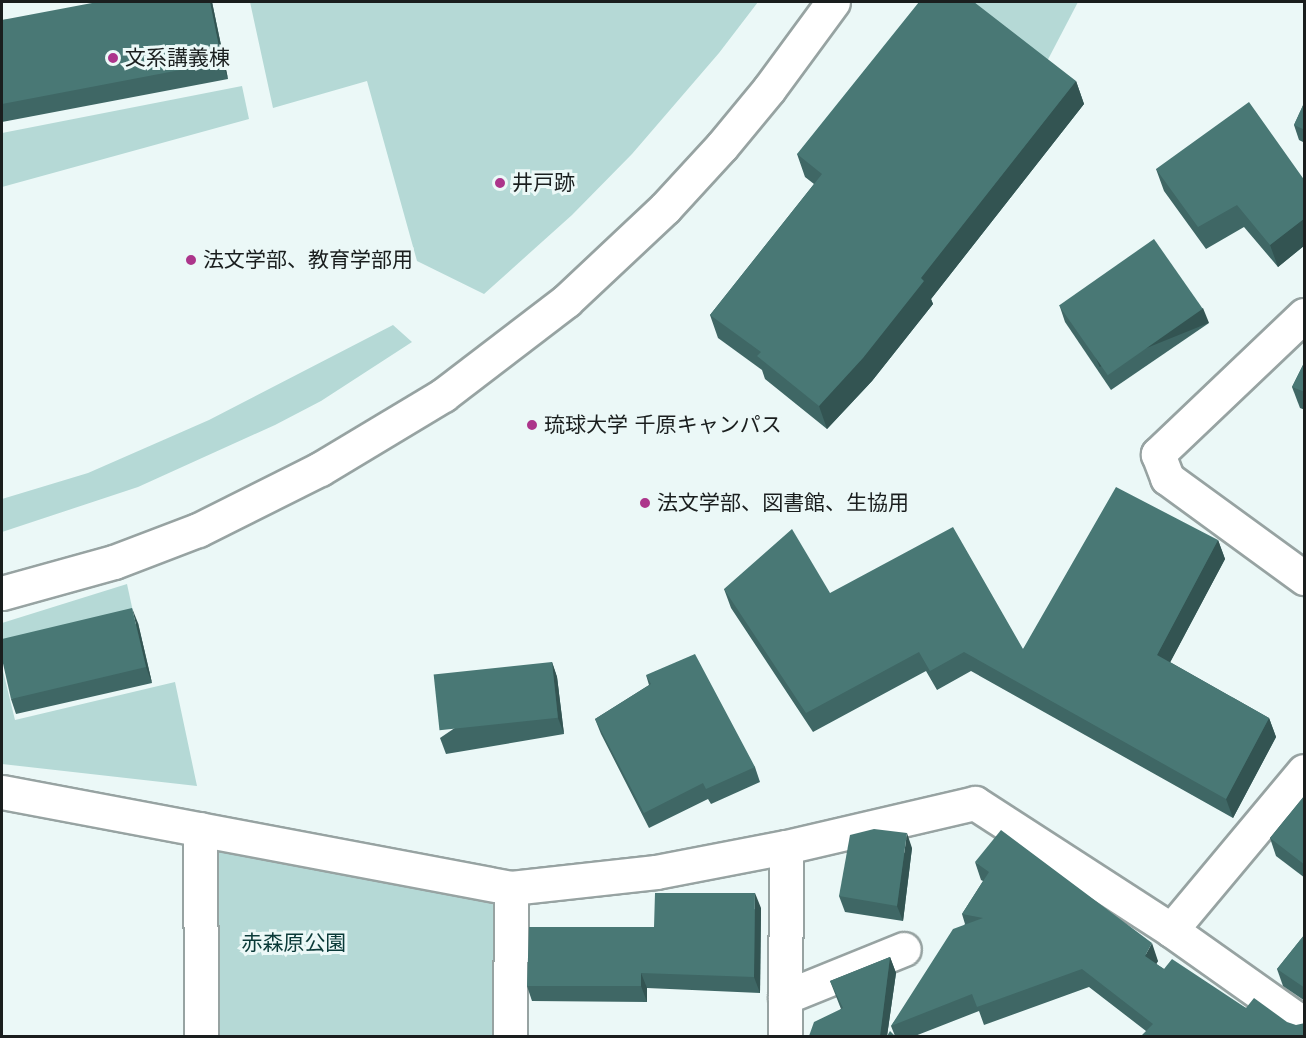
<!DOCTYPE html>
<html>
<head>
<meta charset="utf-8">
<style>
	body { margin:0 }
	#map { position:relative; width:1306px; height:1038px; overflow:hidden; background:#ebf8f7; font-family:"DejaVu Sans","Noto Sans JP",sans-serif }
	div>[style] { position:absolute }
	.green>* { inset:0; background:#b5d9d6 }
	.roads { filter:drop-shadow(2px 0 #97a3a2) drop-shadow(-2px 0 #97a3a2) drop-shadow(0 2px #97a3a2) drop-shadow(0 -2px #97a3a2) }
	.street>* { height:33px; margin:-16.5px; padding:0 16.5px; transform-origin:16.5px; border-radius:16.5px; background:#fff }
	.secondary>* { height:33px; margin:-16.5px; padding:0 16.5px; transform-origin:16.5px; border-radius:16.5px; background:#fff }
	.wall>* { inset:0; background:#3f6765 }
	.shaded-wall>* { inset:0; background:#335452; transform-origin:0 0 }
	.building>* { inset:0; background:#497875; transform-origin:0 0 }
	.dots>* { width:16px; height:16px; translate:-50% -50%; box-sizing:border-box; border:3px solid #ebf8f7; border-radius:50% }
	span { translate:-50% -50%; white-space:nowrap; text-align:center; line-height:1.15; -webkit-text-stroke:6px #ebf8f7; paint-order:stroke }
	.poi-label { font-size:21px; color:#1a1e1e }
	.left { translate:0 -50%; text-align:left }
	.park-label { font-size:21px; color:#0a3a38 }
	.frame { position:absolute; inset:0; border:3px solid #1a1e1e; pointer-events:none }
</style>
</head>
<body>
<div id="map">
	<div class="green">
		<div style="clip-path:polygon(250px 2px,758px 2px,719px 53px,632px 154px,572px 215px,484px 294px,417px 261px,367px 81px,273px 108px)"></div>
		<div style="clip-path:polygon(964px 2px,1078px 2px,1043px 69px)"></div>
		<div style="clip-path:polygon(242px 86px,249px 119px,2px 187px,2px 133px)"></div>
		<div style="clip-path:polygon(393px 325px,412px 342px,321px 401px,275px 425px,138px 487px,2px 532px,2px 499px,88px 473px,209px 420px)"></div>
		<div style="clip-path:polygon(127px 584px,135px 621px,2px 654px,2px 623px)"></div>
		<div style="clip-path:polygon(2px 667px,15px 720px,175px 682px,197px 786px,2px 764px)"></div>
		<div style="clip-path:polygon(200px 829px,511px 888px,510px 1036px,201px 1036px)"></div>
	</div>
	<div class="roads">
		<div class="street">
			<div style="left:1304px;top:315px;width:202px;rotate:136.4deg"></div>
			<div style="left:1158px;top:454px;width:26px;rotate:69deg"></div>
			<div style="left:1167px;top:478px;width:170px;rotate:36.1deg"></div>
			<div style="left:2px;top:792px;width:518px;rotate:10.68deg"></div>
			<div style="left:511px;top:888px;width:146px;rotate:-6.3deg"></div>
			<div style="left:656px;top:872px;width:132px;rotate:-10.9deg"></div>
			<div style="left:786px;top:847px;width:194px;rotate:-13.1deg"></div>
			<div style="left:975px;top:803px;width:234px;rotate:32.9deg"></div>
			<div style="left:1171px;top:930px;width:163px;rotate:35.3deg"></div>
			<div style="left:200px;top:829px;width:207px;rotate:89.7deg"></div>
			<div style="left:1171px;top:930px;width:207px;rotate:-50.1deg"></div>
			<div style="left:785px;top:997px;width:128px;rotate:-22deg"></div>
			<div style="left:510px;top:1036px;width:148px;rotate:-89.6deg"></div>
			<div style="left:785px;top:1036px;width:189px;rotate:-89.7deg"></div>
		</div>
		<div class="secondary">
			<div style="left:2px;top:593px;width:116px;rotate:-15.5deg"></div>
			<div style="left:114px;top:562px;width:90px;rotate:-20.9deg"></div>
			<div style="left:198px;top:530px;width:136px;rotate:-26.6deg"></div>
			<div style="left:320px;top:469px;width:144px;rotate:-31deg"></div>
			<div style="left:443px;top:395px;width:155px;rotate:-37.4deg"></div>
			<div style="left:566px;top:301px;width:136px;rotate:-43.2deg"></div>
			<div style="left:665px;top:208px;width:84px;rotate:-47.4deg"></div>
			<div style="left:722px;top:146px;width:74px;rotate:-50.5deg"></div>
			<div style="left:769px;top:89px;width:108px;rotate:-53.7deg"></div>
		</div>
	</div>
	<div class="wall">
		<div style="clip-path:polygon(212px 2px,228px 79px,2px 122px,2px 20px)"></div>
		<div style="clip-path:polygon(1076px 81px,1084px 104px,931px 299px,933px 304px,872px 381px,827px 429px,765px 379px,762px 370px,718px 338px,710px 315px,814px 184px,805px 177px,797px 154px)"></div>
		<div style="clip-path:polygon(1305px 101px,1305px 143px,1299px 140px,1294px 125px)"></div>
		<div style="clip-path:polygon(1156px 169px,1305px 181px,1305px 245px,1278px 267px,1244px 227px,1206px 249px,1164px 191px)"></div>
		<div style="clip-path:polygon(1060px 307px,1209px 323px,1111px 390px,1065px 322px)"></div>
		<div style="clip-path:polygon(1305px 361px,1305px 410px,1300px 408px,1292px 387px)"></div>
		<div style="clip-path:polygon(1218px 540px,1225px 559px,1170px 662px,1269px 718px,1276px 737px,1233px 818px,971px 671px,937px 690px,926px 671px,813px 732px,731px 608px,724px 589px,830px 593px,1023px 649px)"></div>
		<div style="clip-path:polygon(138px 623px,152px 683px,16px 714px,11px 699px)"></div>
		<div style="clip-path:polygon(552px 662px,557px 677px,564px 734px,446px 754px,440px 738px)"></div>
		<div style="clip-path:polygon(646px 675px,755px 767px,760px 782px,711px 804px,708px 799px,649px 828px,601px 734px,595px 719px,649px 685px)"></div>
		<div style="clip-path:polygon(1305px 795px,1305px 878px,1276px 856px,1270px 838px)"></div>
		<div style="clip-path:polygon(912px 848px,903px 921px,845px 912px,839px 896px)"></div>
		<div style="clip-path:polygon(975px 862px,1158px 961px,1156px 964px,1164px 969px,1305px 1036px,1146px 1031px,1089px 987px,984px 1025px,979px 1011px,915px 1036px,895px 1036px,891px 1026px,965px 924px,962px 914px,983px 881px,981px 880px)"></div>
		<div style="clip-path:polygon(761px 908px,760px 993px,647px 988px,647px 1002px,532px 1001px,527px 986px,654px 927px)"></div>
		<div style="clip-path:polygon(1305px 934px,1305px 1001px,1283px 986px,1277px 969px)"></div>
		<div style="clip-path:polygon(890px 957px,896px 973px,887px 1036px,809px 1036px,841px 1009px,830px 981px)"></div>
	</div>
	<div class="shaded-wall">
		<div style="clip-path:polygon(210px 2px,212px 2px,228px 79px,222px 62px)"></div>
		<div style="clip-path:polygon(1076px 81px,1084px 104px,931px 299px,933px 304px,872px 381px,827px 429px,819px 406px)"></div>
		<div style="clip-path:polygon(1305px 218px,1305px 245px,1278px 267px,1270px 245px)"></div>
		<div style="left:1203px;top:308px;width:16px;height:118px;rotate:68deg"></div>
		<div style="clip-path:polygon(1218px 540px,1225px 559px,1164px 674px,1157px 655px)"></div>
		<div style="clip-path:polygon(132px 608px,138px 623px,152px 683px,146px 667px)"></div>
		<div style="clip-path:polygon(552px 662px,557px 677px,564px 734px,558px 718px)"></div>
		<div style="clip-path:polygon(1269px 718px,1276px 737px,1233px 818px,1226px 799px)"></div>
		<div style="clip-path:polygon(907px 833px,912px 848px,903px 921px,897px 906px)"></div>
		<div style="clip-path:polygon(755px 893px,761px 908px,760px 993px,754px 977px)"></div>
		<div style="clip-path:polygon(1152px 943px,1158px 961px,1151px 974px,1145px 956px)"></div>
		<div style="clip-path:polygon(890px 957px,896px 973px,887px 1036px,880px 1036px)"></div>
		<div style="clip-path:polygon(641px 973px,647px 988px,647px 1002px,641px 986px)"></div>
	</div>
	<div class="building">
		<div style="clip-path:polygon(91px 2px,210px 2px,222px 62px,2px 104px,2px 20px,92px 3px)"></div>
		<div style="clip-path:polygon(919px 2px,974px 2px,1076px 81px,921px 278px,924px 281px,863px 358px,819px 406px,757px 356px,761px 352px,710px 315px,822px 174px,797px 154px)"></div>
		<div style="clip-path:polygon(1305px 101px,1305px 130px,1294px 125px)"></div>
		<div style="clip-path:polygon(1249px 102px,1305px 181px,1305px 218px,1270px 245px,1237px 205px,1198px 227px,1156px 169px)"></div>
		<div style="left:1154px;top:239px;width:85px;height:116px;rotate:55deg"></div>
		<div style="clip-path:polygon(1305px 361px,1305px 392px,1292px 387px)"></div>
		<div style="clip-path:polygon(1116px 487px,1218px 540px,1157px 655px,1269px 718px,1226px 799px,964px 652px,930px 671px,919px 652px,806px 713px,724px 589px,792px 529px,830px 593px,953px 527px,1023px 649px)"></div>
		<div style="clip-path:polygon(132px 608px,146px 667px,11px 699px,2px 659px,2px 639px)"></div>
		<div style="clip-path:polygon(695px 654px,755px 767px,706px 789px,703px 783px,644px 813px,595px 719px,651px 684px,646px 675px)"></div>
		<div style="left:552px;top:662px;width:56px;height:119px;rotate:84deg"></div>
		<div style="clip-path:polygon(1305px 795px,1305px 865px,1270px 838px)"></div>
		<div style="clip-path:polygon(874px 829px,907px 833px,897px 906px,839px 896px,850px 835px)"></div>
		<div style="clip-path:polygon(1001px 830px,1152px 943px,1145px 956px,1164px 969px,1172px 959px,1246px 1008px,1254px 998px,1287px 1022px,1296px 1025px,1305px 1023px,1305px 1036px,1141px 1036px,1153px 1024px,1082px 969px,977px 1007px,972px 994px,891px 1026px,953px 929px,983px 918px,962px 914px,989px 872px,975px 862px)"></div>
		<div style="clip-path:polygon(655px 893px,755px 893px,754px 977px,641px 973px,641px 986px,527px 986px,529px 927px,654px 927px)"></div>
		<div style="clip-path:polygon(1305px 934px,1305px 988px,1277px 969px)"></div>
		<div style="clip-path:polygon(890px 957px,880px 1036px,809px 1036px,814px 1022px,843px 1008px,830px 981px)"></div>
		<div style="clip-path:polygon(890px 1031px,895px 1036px,887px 1036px)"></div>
	</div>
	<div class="dots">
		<div style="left:113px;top:58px;background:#ac358b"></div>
		<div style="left:500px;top:183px;background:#ac358b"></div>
		<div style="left:191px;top:260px;background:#ac358b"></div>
		<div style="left:532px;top:425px;background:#ac358b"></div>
		<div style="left:645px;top:503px;background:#ac358b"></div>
	</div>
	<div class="poi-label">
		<span class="left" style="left:125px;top:58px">文系講義棟</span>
		<span class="left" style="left:512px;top:183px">井戸跡</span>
		<span class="left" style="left:203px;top:260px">法文学部、教育学部用</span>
		<span class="left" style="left:544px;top:425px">琉球大学 千原キャンパス</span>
		<span class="left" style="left:657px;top:503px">法文学部、図書館、生協用</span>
	</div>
	<div class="park-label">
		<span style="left:294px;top:943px">赤森原公園</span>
	</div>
	<div class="frame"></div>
</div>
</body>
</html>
